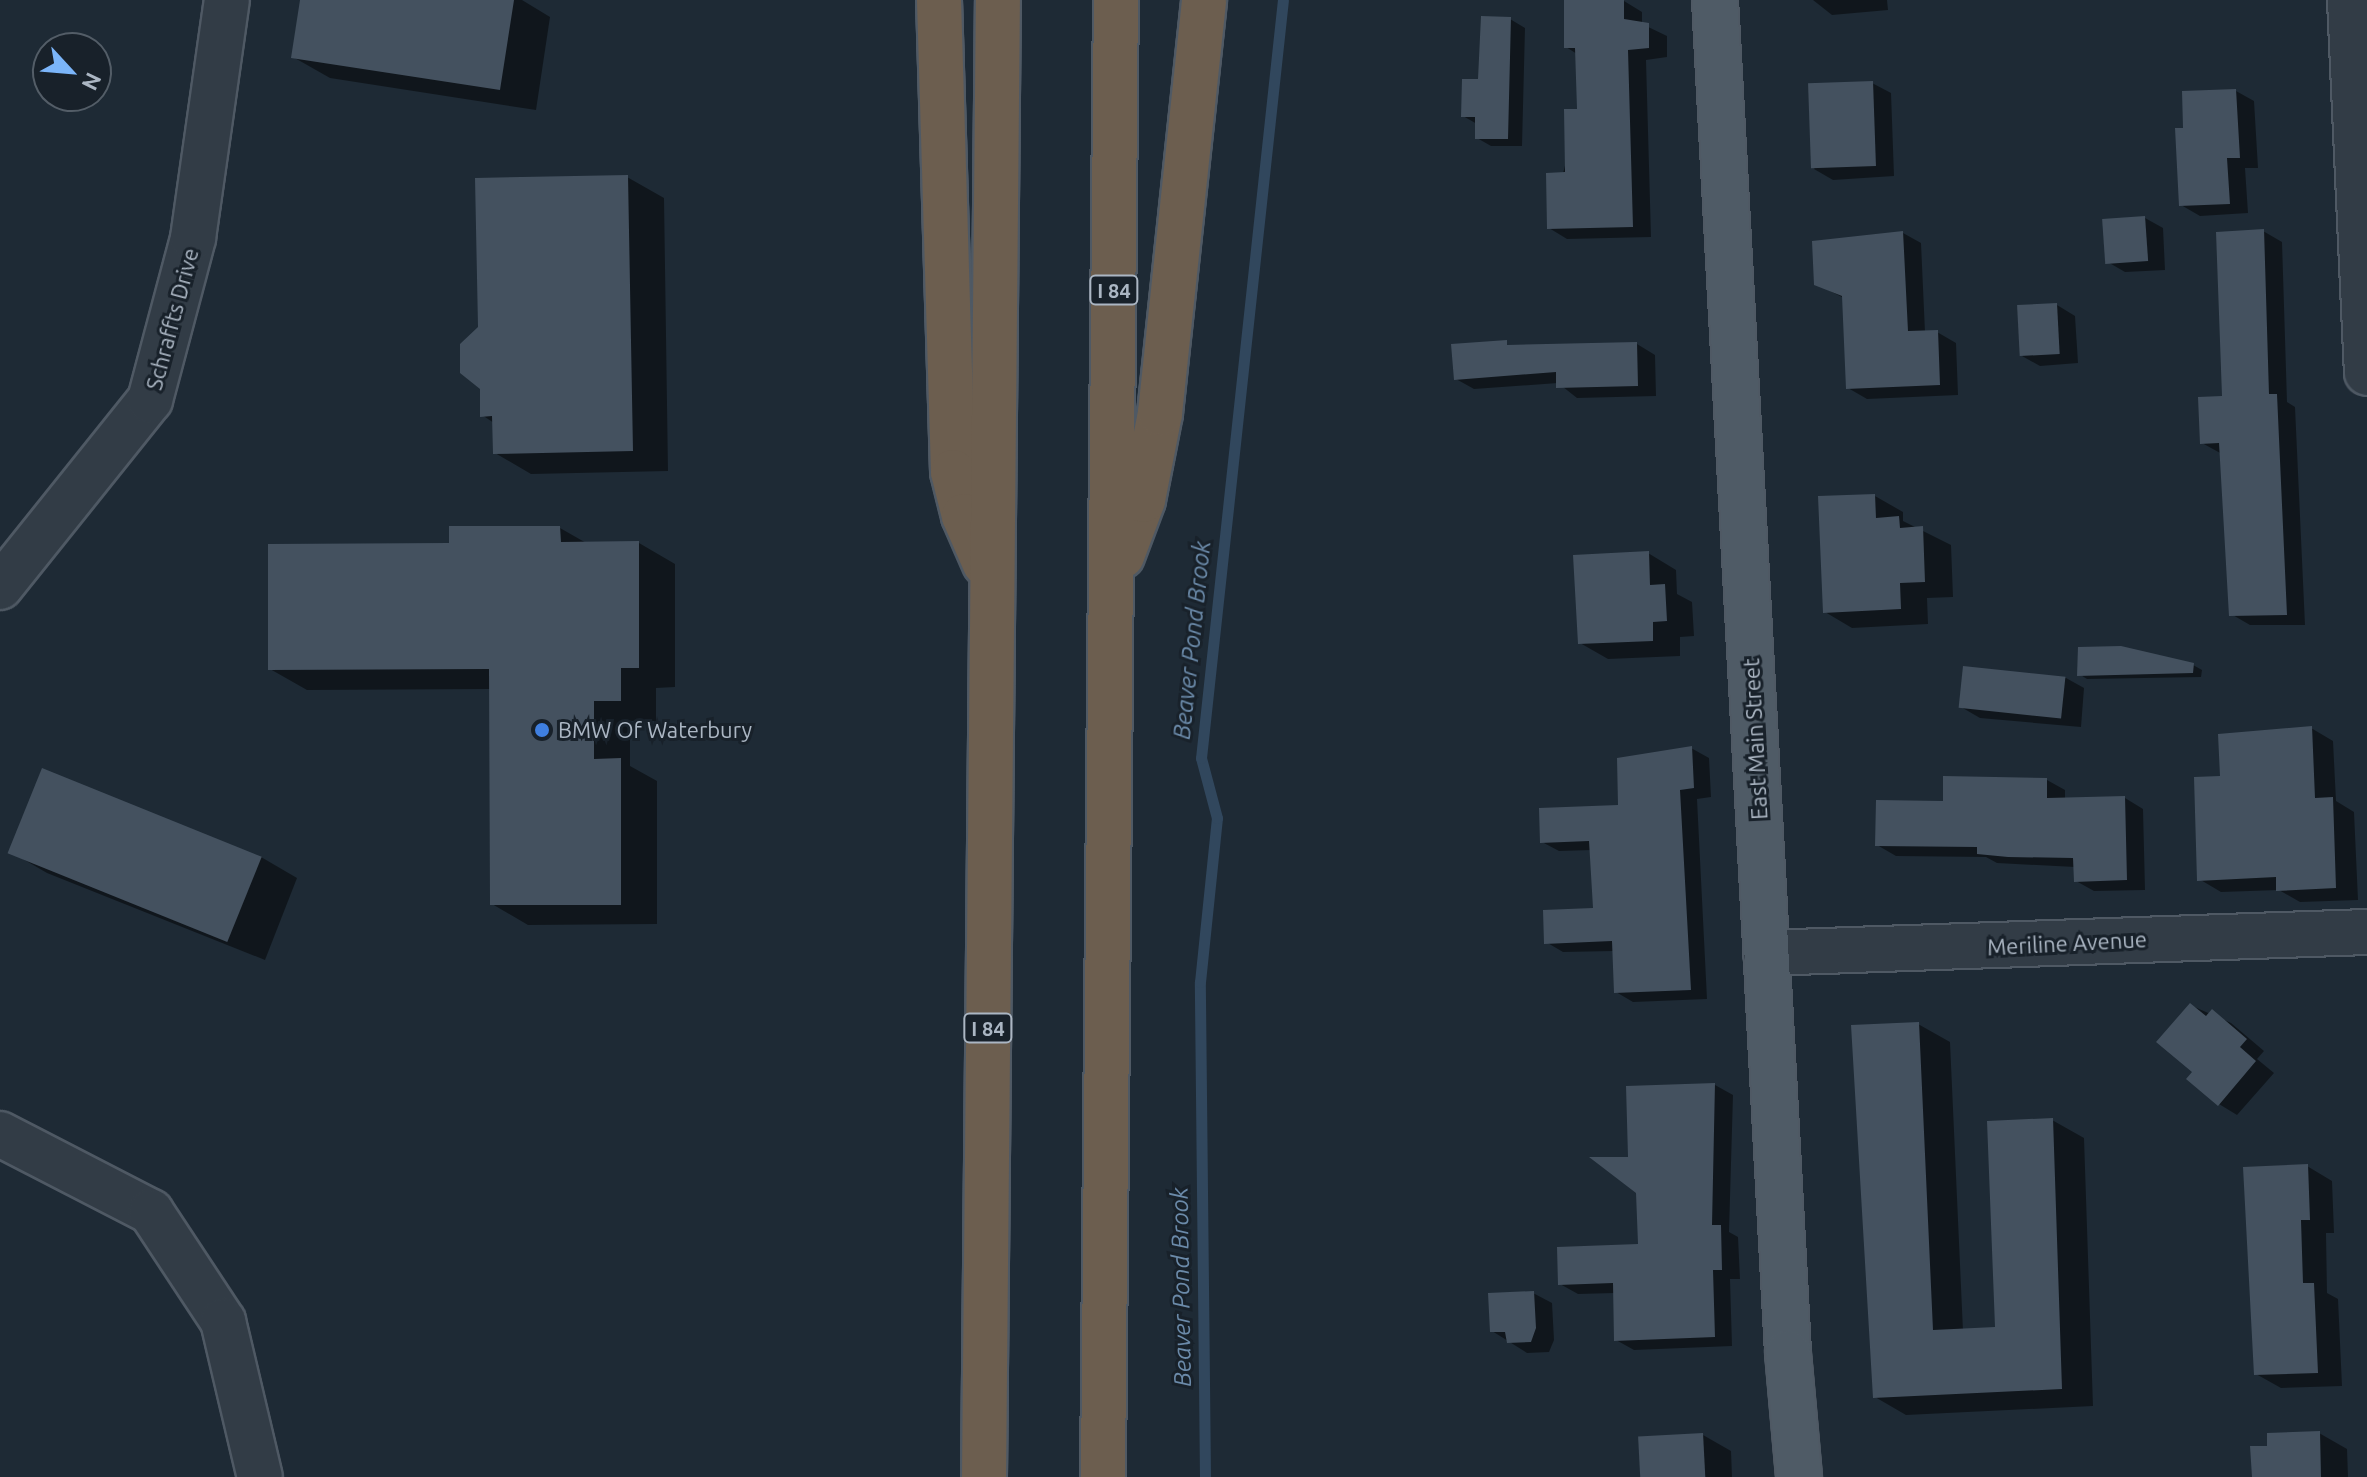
<!DOCTYPE html>
<html>
<head>
<meta charset="utf-8">
<style>
	body { margin:0 }
	#map { position:relative; width:2367px; height:1477px; overflow:hidden; background:#1e2a35; font-family:Ubuntu,sans-serif }
	div>[style] { position:absolute }
	.shadow>* { inset:0; background:#0007 }
	.stream>* { height:11px; margin:-5.5px; padding:0 5.5px; transform-origin:5.5px; border-radius:5.5px; background:#31475d }
	.building>* { inset:0; background:#44515f; transform-origin:0 0 }
	.roads { filter:drop-shadow(2px 0 #4f5964) drop-shadow(-2px 0 #4f5964) drop-shadow(0 2px #4f5964) drop-shadow(0 -2px #4f5964) }
	.minor>* { height:44px; margin:-22px; padding:0 22px; transform-origin:22px; border-radius:22px; background:#323c46 }
	.major>* { height:44px; margin:-22px; padding:0 22px; transform-origin:22px; border-radius:22px; background:#4f5b66 }
	.highway>* { height:44px; margin:-22px; padding:0 22px; transform-origin:22px; border-radius:22px; background:#6c5e4f }
	.dots>* { width:22px; height:22px; translate:-50% -50%; box-sizing:border-box; border:4px solid #18212a; border-radius:50% }
	span { translate:-50% -50%; white-space:nowrap; text-align:center; line-height:1.15; -webkit-text-stroke:6px #18212a; paint-order:stroke }
	.shield-label span { padding:2px 6px; background:#18212a; border:2px solid; border-radius:6px; -webkit-text-stroke-width:0 }
	.shield-label { font-size:20px; color:#abb6c3; font-weight:700 }
	.street-label { font-size:22px; color:#abb6c3 }
	.poi-label { font-size:22px; color:#abb6c3 }
	.left { translate:0 -50%; text-align:left }
	.water-label { font-size:24px; color:#6b8aa9; font-style:italic }
	.north { position:absolute; left:32px; top:32px; width:80px; height:80px; box-sizing:border-box; background:#18212a; border:2px solid #535d67; border-radius:50%; rotate:116deg; font-size:22px; font-weight:700; line-height:32px; text-align:center; color:#abb6c3 }
	.north::after { content:''; display:block; margin:auto; width:28px; height:36px; background:#7bb5f9; clip-path:polygon(50% 0,100% 100%,50% 72%,0 100%) }
</style>
</head>
<body>
<div id="map">
	<div class="shadow">
		<div style="clip-path:polygon(302px 0,522px 0,550px 17px,536px 110px,330px 78px,293px 57px)"></div>
		<div style="clip-path:polygon(1813px 0,1887px 0,1888px 10px,1832px 15px)"></div>
		<div style="clip-path:polygon(1624px 1px,1642px 12px,1642px 24px,1667px 36px,1667px 57px,1646px 60px,1651px 237px,1567px 239px,1549px 228px,1579px 111px,1577px 54px,1566px 47px)"></div>
		<div style="clip-path:polygon(1510px 19px,1525px 28px,1522px 146px,1491px 146px,1477px 138px,1477px 124px,1463px 116px)"></div>
		<div style="clip-path:polygon(1872px 83px,1891px 93px,1894px 176px,1833px 180px,1814px 169px)"></div>
		<div style="clip-path:polygon(2236px 91px,2254px 101px,2258px 168px,2245px 168px,2248px 213px,2200px 216px,2181px 205px,2185px 129px)"></div>
		<div style="clip-path:polygon(627px 177px,664px 198px,668px 471px,531px 474px,495px 453px,494px 423px,482px 415px)"></div>
		<div style="clip-path:polygon(2145px 218px,2163px 228px,2165px 270px,2125px 272px,2106px 261px)"></div>
		<div style="clip-path:polygon(2263px 231px,2282px 242px,2287px 402px,2295px 407px,2305px 625px,2250px 625px,2231px 614px,2222px 454px,2202px 443px,2224px 398px)"></div>
		<div style="clip-path:polygon(1903px 233px,1921px 243px,1925px 332px,1937px 332px,1956px 343px,1958px 395px,1867px 399px,1848px 388px,1844px 298px,1816px 284px)"></div>
		<div style="clip-path:polygon(2057px 305px,2075px 316px,2078px 363px,2040px 366px,2022px 356px)"></div>
		<div style="clip-path:polygon(1637px 344px,1655px 355px,1656px 396px,1577px 398px,1558px 383px,1474px 389px,1456px 379px)"></div>
		<div style="clip-path:polygon(1875px 496px,1903px 512px,1903px 521px,1951px 545px,1953px 597px,1927px 598px,1928px 624px,1852px 628px,1825px 612px)"></div>
		<div style="clip-path:polygon(560px 528px,588px 544px,639px 543px,675px 564px,675px 687px,656px 688px,656px 721px,630px 721px,630px 766px,657px 781px,657px 924px,528px 925px,492px 904px,491px 689px,307px 690px,270px 669px,451px 545px)"></div>
		<div style="clip-path:polygon(1648px 553px,1676px 570px,1677px 594px,1692px 602px,1694px 636px,1680px 637px,1680px 656px,1608px 659px,1580px 643px)"></div>
		<div style="clip-path:polygon(2193px 665px,2202px 670px,2201px 677px,2087px 679px,2079px 674px)"></div>
		<div style="clip-path:polygon(2066px 678px,2084px 688px,2081px 727px,1980px 718px,1961px 707px)"></div>
		<div style="clip-path:polygon(2311px 728px,2333px 741px,2336px 801px,2354px 812px,2358px 900px,2300px 902px,2279px 890px,2221px 892px,2199px 879px,2222px 778px)"></div>
		<div style="clip-path:polygon(1691px 748px,1709px 758px,1711px 797px,1697px 799px,1707px 999px,1633px 1002px,1616px 992px,1614px 951px,1563px 952px,1546px 942px,1595px 910px,1592px 850px,1559px 851px,1542px 842px,1620px 807px)"></div>
		<div style="clip-path:polygon(2047px 780px,2065px 790px,2065px 800px,2125px 798px,2143px 809px,2145px 890px,2094px 891px,2076px 881px,2075px 867px,1997px 863px,1986px 857px,1896px 856px,1877px 845px,1945px 803px)"></div>
		<div style="clip-path:polygon(11px 852px,261px 857px,297px 878px,265px 960px,47px 873px)"></div>
		<div style="clip-path:polygon(2190px 1005px,2231px 1023px,2264px 1051px,2257px 1059px,2274px 1073px,2237px 1115px,2219px 1104px,2195px 1072px)"></div>
		<div style="clip-path:polygon(1918px 1024px,1950px 1042px,1963px 1331px,1997px 1329px,2052px 1120px,2084px 1138px,2093px 1406px,1906px 1415px,1875px 1397px)"></div>
		<div style="clip-path:polygon(1715px 1085px,1733px 1095px,1729px 1232px,1738px 1237px,1740px 1279px,1730px 1279px,1732px 1346px,1634px 1350px,1616px 1340px,1615px 1293px,1578px 1294px,1560px 1284px,1640px 1245px,1638px 1192px,1630px 1159px)"></div>
		<div style="clip-path:polygon(2307px 1166px,2332px 1181px,2334px 1233px,2326px 1233px,2327px 1293px,2338px 1299px,2342px 1386px,2281px 1388px,2256px 1374px)"></div>
		<div style="clip-path:polygon(1533px 1293px,1552px 1303px,1554px 1340px,1549px 1352px,1527px 1353px,1492px 1331px)"></div>
		<div style="clip-path:polygon(2319px 1433px,2347px 1449px,2348px 1477px,2254px 1477px,2269px 1448px)"></div>
		<div style="clip-path:polygon(1703px 1435px,1731px 1451px,1732px 1477px,1642px 1477px)"></div>
	</div>
	<div class="stream">
		<div style="left:1205px;top:1477px;width:495px;rotate:-90.6deg"></div>
		<div style="left:1200px;top:982px;width:165px;rotate:-84.1deg"></div>
		<div style="left:1217px;top:818px;width:62px;rotate:-104.9deg"></div>
		<div style="left:1201px;top:758px;width:762px;rotate:-83.83deg"></div>
	</div>
	<div class="building">
		<div style="clip-path:polygon(300px 0,514px 0,500px 90px,291px 58px)"></div>
		<div style="clip-path:polygon(1564px 0,1624px 0,1624px 19px,1649px 23px,1649px 48px,1628px 50px,1633px 227px,1547px 229px,1546px 173px,1565px 172px,1564px 109px,1577px 109px,1575px 48px,1564px 48px)"></div>
		<div style="clip-path:polygon(1481px 16px,1511px 17px,1508px 139px,1475px 139px,1475px 117px,1461px 117px,1462px 79px,1478px 79px)"></div>
		<div style="left:1873px;top:81px;width:85px;height:65px;rotate:88deg"></div>
		<div style="clip-path:polygon(2236px 89px,2240px 158px,2227px 158px,2230px 204px,2179px 206px,2175px 128px,2183px 128px,2182px 91px)"></div>
		<div style="clip-path:polygon(628px 175px,633px 451px,493px 454px,492px 416px,480px 417px,480px 389px,460px 373px,460px 344px,478px 327px,475px 178px)"></div>
		<div style="left:2145px;top:216px;width:45px;height:43px;rotate:86deg"></div>
		<div style="clip-path:polygon(2264px 229px,2269px 394px,2277px 394px,2287px 615px,2229px 616px,2219px 443px,2200px 444px,2198px 397px,2222px 396px,2216px 232px)"></div>
		<div style="clip-path:polygon(1903px 231px,1908px 331px,1938px 330px,1940px 385px,1846px 389px,1842px 296px,1814px 285px,1812px 241px)"></div>
		<div style="left:2057px;top:303px;width:51px;height:40px;rotate:87deg"></div>
		<div style="clip-path:polygon(1507px 340px,1507px 345px,1637px 342px,1638px 386px,1556px 388px,1556px 372px,1454px 380px,1451px 344px)"></div>
		<div style="clip-path:polygon(1875px 494px,1876px 518px,1899px 516px,1900px 528px,1923px 526px,1925px 582px,1900px 583px,1901px 609px,1823px 613px,1818px 496px)"></div>
		<div style="clip-path:polygon(449px 526px,560px 526px,561px 542px,639px 541px,639px 668px,621px 668px,621px 701px,594px 701px,594px 759px,621px 758px,621px 905px,490px 905px,489px 669px,268px 670px,268px 544px,449px 543px)"></div>
		<div style="clip-path:polygon(1649px 551px,1650px 585px,1665px 584px,1667px 621px,1653px 622px,1653px 641px,1578px 644px,1573px 555px)"></div>
		<div style="clip-path:polygon(2121px 646px,2194px 663px,2193px 673px,2077px 676px,2078px 647px)"></div>
		<div style="left:1963px;top:666px;width:103px;height:42px;rotate:6deg"></div>
		<div style="clip-path:polygon(2312px 726px,2315px 798px,2333px 797px,2336px 888px,2276px 891px,2276px 877px,2197px 881px,2194px 777px,2220px 776px,2218px 734px)"></div>
		<div style="clip-path:polygon(1692px 746px,1694px 788px,1680px 790px,1691px 990px,1614px 993px,1612px 941px,1544px 944px,1543px 910px,1593px 908px,1589px 841px,1540px 843px,1539px 808px,1618px 805px,1617px 758px)"></div>
		<div style="left:42px;top:768px;width:237px;height:92px;rotate:22deg"></div>
		<div style="clip-path:polygon(1943px 776px,2047px 778px,2047px 798px,2125px 796px,2127px 880px,2074px 882px,2073px 858px,2008px 857px,1977px 854px,1977px 847px,1875px 846px,1876px 800px,1943px 801px)"></div>
		<div style="clip-path:polygon(2190px 1003px,2206px 1016px,2212px 1009px,2247px 1039px,2240px 1047px,2256px 1061px,2218px 1106px,2186px 1079px,2192px 1072px,2156px 1042px)"></div>
		<div style="clip-path:polygon(1919px 1022px,1933px 1330px,1995px 1327px,1987px 1121px,2053px 1118px,2062px 1389px,1873px 1398px,1851px 1025px)"></div>
		<div style="clip-path:polygon(1715px 1083px,1712px 1225px,1721px 1225px,1722px 1270px,1713px 1270px,1715px 1337px,1614px 1341px,1613px 1283px,1558px 1285px,1557px 1247px,1638px 1244px,1636px 1193px,1589px 1157px,1628px 1157px,1626px 1086px)"></div>
		<div style="clip-path:polygon(2308px 1164px,2310px 1220px,2301px 1220px,2303px 1283px,2314px 1283px,2318px 1373px,2254px 1375px,2243px 1167px)"></div>
		<div style="clip-path:polygon(1534px 1291px,1536px 1328px,1531px 1342px,1507px 1343px,1505px 1332px,1490px 1332px,1488px 1293px)"></div>
		<div style="clip-path:polygon(2320px 1431px,2321px 1477px,2252px 1477px,2250px 1446px,2267px 1446px,2267px 1433px)"></div>
		<div style="left:1703px;top:1433px;width:44px;height:65px;rotate:87deg"></div>
	</div>
	<div class="roads">
		<div class="minor">
			<div style="left:2350px;top:0;width:373px;rotate:87.4deg"></div>
			<div style="left:0;top:587px;width:240px;rotate:-51.3deg"></div>
			<div style="left:150px;top:400px;width:168px;rotate:-75.1deg"></div>
			<div style="left:193px;top:238px;width:240px;rotate:-81.9deg"></div>
			<div style="left:1766px;top:953px;width:601px;rotate:-2deg"></div>
			<div style="left:0;top:1134px;width:170px;rotate:27.3deg"></div>
			<div style="left:151px;top:1212px;width:131px;rotate:56.6deg"></div>
			<div style="left:223px;top:1321px;width:160px;rotate:76.7deg"></div>
		</div>
		<div class="major">
			<div style="left:1715px;top:0;width:1355px;rotate:86.91deg"></div>
			<div style="left:1788px;top:1353px;width:124px;rotate:84.9deg"></div>
		</div>
		<div class="highway">
			<div style="left:939px;top:0;width:472px;rotate:88.3deg"></div>
			<div style="left:953px;top:472px;width:45px;rotate:76deg"></div>
			<div style="left:964px;top:516px;width:52px;rotate:66.4deg"></div>
			<div style="left:1122px;top:556px;width:60px;rotate:-69.4deg"></div>
			<div style="left:1143px;top:500px;width:89px;rotate:-78.9deg"></div>
			<div style="left:1160px;top:413px;width:415px;rotate:-83.9deg"></div>
			<div style="left:984px;top:1477px;width:1477px;rotate:-89.46deg"></div>
			<div style="left:1103px;top:1477px;width:1477px;rotate:-89.5deg"></div>
		</div>
	</div>
	<div class="dots">
		<div style="left:542px;top:730px;background:#3f7fe0"></div>
	</div>
	<div class="shield-label">
		<span style="left:1114px;top:290px">I 84</span>
		<span style="left:988px;top:1028px">I 84</span>
	</div>
	<div class="street-label">
		<span style="left:172px;top:319px;rotate:-75deg">Schraffts Drive</span>
		<span style="left:1755px;top:739px;rotate:-93deg">East Main Street</span>
		<span style="left:2067px;top:943px;rotate:-3deg">Meriline Avenue</span>
	</div>
	<div class="poi-label">
		<span class="left" style="left:558px;top:730px">BMW Of Waterbury</span>
	</div>
	<div class="water-label">
		<span style="left:1192px;top:640px;rotate:-84deg">Beaver Pond Brook</span>
		<span style="left:1181px;top:1287px;rotate:-91deg">Beaver Pond Brook</span>
	</div>
	<div class="north">N</div>
</div>
</body>
</html>
